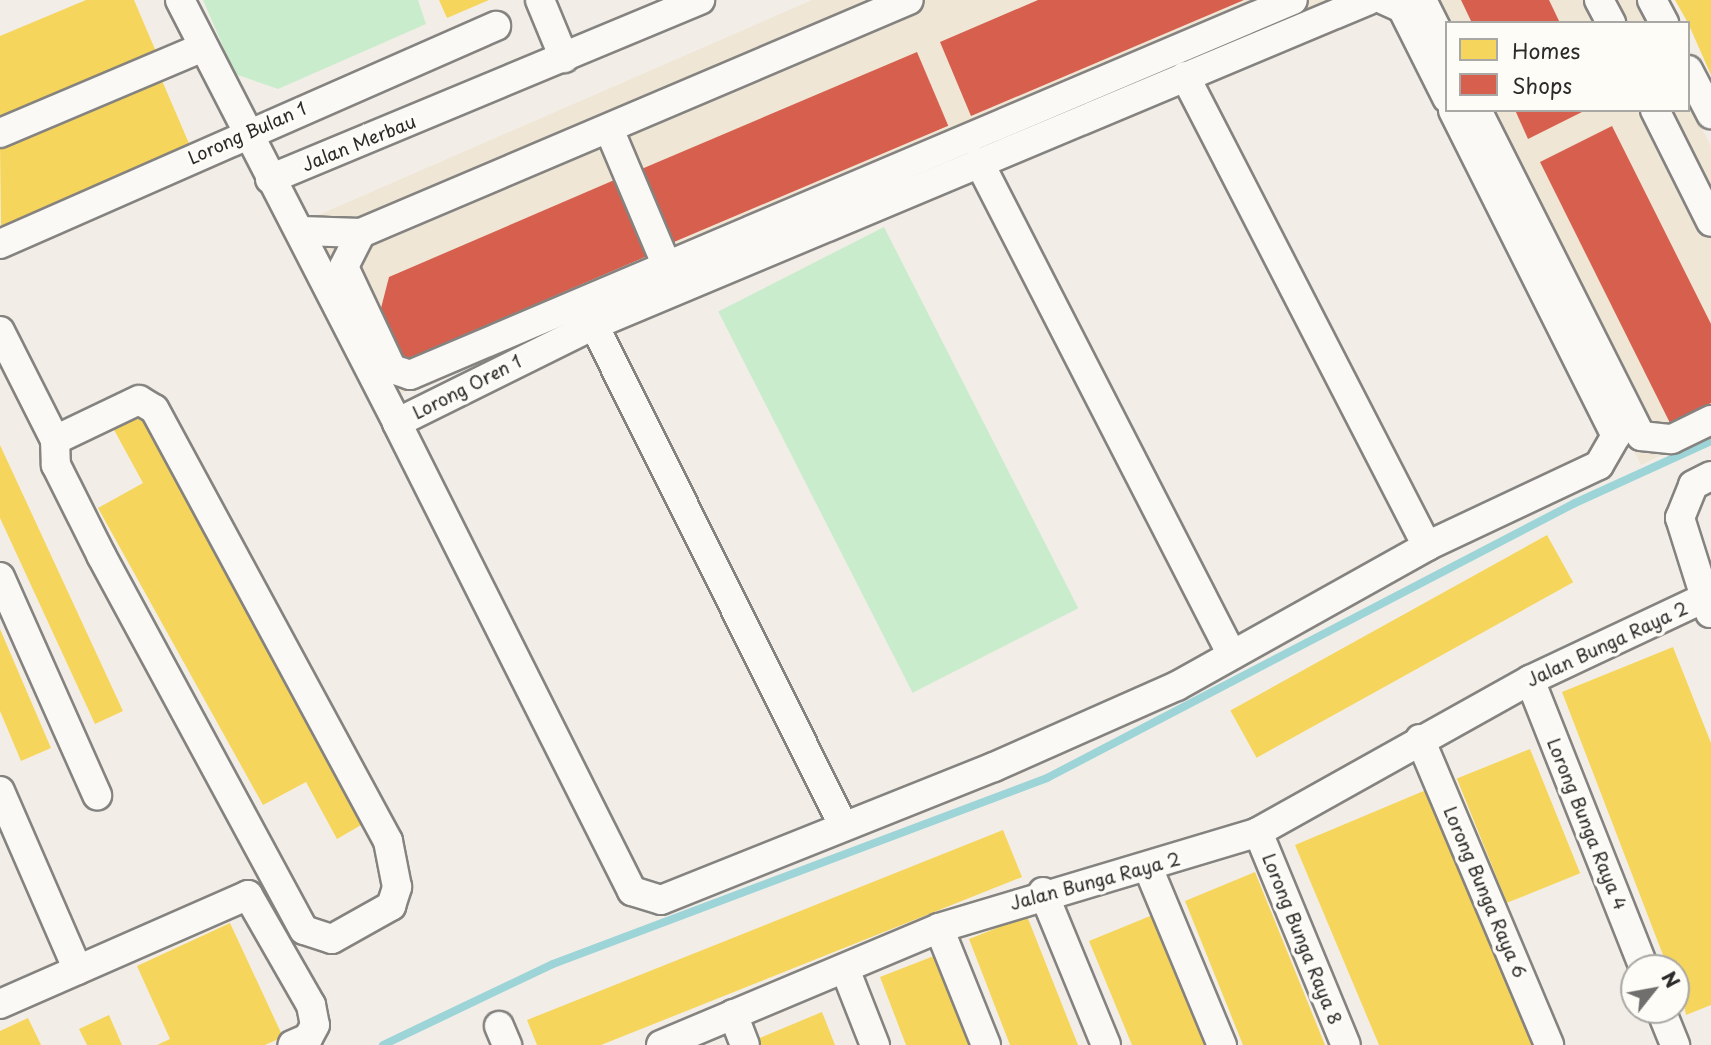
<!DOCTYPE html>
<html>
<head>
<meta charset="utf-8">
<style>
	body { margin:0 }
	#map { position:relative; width:1711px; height:1045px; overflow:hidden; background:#f2eee7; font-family:"Playpen Sans",sans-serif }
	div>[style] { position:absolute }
	.built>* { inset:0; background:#efe6d6 }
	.green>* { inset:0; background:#c9eccc; transform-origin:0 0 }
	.homes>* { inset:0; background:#f6d55c; transform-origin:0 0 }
	.shops>* { inset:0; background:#d6604d; transform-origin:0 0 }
	.stream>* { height:8px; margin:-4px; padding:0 4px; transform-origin:4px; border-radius:4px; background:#9dd4d8 }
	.roads { filter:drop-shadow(2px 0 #858380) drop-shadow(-2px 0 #858380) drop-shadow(0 2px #858380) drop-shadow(0 -2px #858380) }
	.minor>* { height:28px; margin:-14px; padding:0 14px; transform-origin:14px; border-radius:14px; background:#faf9f6 }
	span { translate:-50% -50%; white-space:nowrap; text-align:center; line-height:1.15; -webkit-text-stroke:7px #fdfcf7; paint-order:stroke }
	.street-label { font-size:18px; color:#2b2b2b }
	.legend { position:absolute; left:1445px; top:21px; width:245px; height:91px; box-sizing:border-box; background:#fdfcf7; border:2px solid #a9a8a5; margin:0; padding:9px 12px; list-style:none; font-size:21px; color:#2b2b2b }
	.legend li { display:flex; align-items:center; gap:14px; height:35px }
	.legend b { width:35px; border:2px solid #a9a8a5 }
	.north { position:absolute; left:1620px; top:954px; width:70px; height:70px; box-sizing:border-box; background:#fdfcf7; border:2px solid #a9a8a5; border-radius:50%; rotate:59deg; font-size:19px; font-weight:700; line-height:28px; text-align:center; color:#2b2b2b }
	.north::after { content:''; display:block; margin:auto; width:24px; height:32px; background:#716f6d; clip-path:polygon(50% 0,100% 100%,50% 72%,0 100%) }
</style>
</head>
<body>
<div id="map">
	<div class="built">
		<div style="clip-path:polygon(812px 0,1335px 0,390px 398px,307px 220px)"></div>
		<div style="clip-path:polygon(1404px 0,1636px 0,1648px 23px,1447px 23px,1447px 83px)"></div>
		<div style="clip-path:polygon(1688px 102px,1711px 146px,1711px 431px,1641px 465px,1460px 110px,1688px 110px)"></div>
	</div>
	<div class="green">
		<div style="clip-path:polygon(203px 0,418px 0,426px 24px,278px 89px,235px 74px)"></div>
		<div style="left:884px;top:227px;width:428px;height:186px;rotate:63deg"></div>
	</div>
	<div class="homes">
		<div style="clip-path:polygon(86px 0,134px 0,157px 54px,0 121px,0 36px)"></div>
		<div style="clip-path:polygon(439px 0,489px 0,447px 18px)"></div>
		<div style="clip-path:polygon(1675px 0,1711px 0,1711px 75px,1688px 23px)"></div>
		<div style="clip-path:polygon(160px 76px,191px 148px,1px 228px,0 144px)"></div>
		<div style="clip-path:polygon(141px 412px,368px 821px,337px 839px,306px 782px,263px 805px,98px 508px,143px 483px,113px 428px)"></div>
		<div style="clip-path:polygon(0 445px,123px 711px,95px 724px,0 518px)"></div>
		<div style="left:1547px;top:535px;width:54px;height:362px;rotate:61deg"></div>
		<div style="clip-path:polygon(0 629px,51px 748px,21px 761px,0 711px)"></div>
		<div style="clip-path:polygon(1673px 647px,1711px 743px,1711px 1005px,1686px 1015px,1676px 968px,1668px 968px,1562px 692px)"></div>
		<div style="left:1530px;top:749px;width:134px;height:79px;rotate:68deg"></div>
		<div style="clip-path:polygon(1426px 790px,1532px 1045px,1379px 1045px,1295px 845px)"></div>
		<div style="clip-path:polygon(1003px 830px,1022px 877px,601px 1045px,537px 1045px,527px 1020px)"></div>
		<div style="clip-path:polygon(1255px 872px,1325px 1045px,1243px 1045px,1185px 901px)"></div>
		<div style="clip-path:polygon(1160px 912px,1215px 1045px,1132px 1045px,1089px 941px)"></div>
		<div style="clip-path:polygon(1027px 916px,1078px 1045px,1010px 1045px,969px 939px)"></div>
		<div style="clip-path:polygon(230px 923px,283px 1037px,265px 1045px,157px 1045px,170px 1039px,137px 966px)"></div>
		<div style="clip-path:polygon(939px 954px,974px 1045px,906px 1045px,880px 977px)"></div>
		<div style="clip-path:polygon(822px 1012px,835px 1045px,752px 1045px,750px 1042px)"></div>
		<div style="clip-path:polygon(109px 1015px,122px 1045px,87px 1045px,79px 1029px)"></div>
		<div style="clip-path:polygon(28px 1018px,41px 1045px,0 1045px,0 1031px)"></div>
	</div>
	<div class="shops">
		<div style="clip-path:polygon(1038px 0,1244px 0,971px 116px,940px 42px)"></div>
		<div style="clip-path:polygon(1461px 0,1549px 0,1560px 23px,1472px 23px)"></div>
		<div style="left:917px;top:52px;width:80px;height:298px;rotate:67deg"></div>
		<div style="clip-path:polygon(1515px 110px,1586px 110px,1528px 139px)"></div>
		<div style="clip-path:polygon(1612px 126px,1711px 324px,1711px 403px,1670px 423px,1540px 162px)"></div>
		<div style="clip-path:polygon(619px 178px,652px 254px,401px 362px,380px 312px,389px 277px)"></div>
	</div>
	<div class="stream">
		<div style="left:383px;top:1045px;width:188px;rotate:-25.5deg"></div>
		<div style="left:553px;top:964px;width:528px;rotate:-20.63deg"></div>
		<div style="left:1047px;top:778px;width:595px;rotate:-27.51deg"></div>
		<div style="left:1575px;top:503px;width:149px;rotate:-24.5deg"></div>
	</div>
	<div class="roads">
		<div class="minor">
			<div style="left:180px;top:0;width:475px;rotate:62.8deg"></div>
			<div style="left:540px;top:0;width:63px;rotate:67.5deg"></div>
			<div style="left:1369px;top:0;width:840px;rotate:157.25deg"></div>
			<div style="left:594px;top:325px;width:220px;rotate:153.6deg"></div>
			<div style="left:397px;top:423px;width:524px;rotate:63.34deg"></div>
			<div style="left:632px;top:891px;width:30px;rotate:17deg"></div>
			<div style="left:661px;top:900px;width:359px;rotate:-21.8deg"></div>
			<div style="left:994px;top:767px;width:200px;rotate:-23.9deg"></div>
			<div style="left:1177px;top:686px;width:287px;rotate:-29.2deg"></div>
			<div style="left:1427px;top:546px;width:190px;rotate:-25.2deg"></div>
			<div style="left:1599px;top:465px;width:34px;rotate:-60deg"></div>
			<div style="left:1616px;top:436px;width:364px;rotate:-116.6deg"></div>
			<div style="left:1384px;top:0;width:20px;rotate:24deg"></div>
			<div style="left:1402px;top:8px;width:101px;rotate:63.4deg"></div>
			<div style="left:1422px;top:0;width:56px;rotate:63.4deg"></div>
			<div style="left:1599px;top:0;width:26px;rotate:62deg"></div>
			<div style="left:1652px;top:0;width:26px;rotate:62deg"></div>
			<div style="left:1688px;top:70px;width:50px;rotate:62.4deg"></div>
			<div style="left:1185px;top:76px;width:529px;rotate:62.76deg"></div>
			<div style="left:1477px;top:110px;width:365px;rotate:63.3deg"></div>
			<div style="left:1641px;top:436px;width:31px;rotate:6deg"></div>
			<div style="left:1672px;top:439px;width:43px;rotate:-26deg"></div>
			<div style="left:1655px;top:110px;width:125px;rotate:63.4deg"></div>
			<div style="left:609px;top:129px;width:152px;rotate:67.1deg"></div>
			<div style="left:0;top:133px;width:218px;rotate:-22.9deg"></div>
			<div style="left:979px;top:162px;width:554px;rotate:62.83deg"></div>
			<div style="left:270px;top:179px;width:466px;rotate:-22.6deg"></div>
			<div style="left:302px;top:231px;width:59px;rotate:1.9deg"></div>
			<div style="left:361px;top:233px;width:595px;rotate:-23.03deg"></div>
			<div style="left:361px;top:233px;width:38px;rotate:117deg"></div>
			<div style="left:344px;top:267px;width:113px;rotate:64.8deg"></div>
			<div style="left:392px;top:369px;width:19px;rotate:18deg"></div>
			<div style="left:410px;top:375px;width:959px;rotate:-23.01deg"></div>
			<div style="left:0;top:244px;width:542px;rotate:-23.73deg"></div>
			<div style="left:594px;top:325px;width:559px;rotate:63.53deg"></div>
			<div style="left:0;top:331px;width:122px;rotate:63.2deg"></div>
			<div style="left:55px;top:440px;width:25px;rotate:88deg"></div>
			<div style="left:56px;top:465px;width:101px;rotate:63.4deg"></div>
			<div style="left:101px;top:555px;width:426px;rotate:61.6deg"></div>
			<div style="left:304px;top:930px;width:29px;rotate:18deg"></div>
			<div style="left:332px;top:939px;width:68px;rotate:-29.2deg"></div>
			<div style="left:391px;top:906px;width:20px;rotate:-72deg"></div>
			<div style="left:397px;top:887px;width:47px;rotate:-101.1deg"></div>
			<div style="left:388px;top:841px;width:491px;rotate:-118.4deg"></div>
			<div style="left:154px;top:409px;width:17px;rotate:-149deg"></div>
			<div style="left:139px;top:400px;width:93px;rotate:154.5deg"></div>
			<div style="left:0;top:577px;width:239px;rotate:66deg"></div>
			<div style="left:1710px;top:613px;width:100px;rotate:-107.5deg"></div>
			<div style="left:1680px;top:518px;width:35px;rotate:-68deg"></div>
			<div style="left:1693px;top:485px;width:20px;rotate:-27deg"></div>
			<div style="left:1530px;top:680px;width:310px;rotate:68.4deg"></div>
			<div style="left:1420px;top:739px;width:332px;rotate:67.1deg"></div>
			<div style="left:0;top:791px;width:195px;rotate:66.5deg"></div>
			<div style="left:1258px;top:832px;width:230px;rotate:67.6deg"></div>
			<div style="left:1149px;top:870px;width:190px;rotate:67.4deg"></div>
			<div style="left:1043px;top:892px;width:165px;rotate:67.6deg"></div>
			<div style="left:939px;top:928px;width:126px;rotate:68.1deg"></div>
			<div style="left:845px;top:969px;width:82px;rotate:68.5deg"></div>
			<div style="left:0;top:1004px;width:271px;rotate:-23.7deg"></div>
			<div style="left:248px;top:895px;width:127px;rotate:60.2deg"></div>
			<div style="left:311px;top:1005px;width:20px;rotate:79deg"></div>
			<div style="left:315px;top:1025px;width:15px;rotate:118deg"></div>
			<div style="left:308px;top:1038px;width:17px;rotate:156deg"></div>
			<div style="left:1661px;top:1010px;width:38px;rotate:68deg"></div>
			<div style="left:733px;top:1014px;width:33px;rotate:69deg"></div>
			<div style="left:499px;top:1026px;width:21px;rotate:67deg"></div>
			<div style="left:661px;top:1045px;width:302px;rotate:-22.8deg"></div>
			<div style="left:939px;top:928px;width:333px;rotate:-16.7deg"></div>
			<div style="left:1258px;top:832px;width:312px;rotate:-29.2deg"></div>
			<div style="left:1530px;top:680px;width:192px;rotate:-25.2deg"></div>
		</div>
	</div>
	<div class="street-label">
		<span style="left:247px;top:133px;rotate:-24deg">Lorong Bulan 1</span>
		<span style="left:359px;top:143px;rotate:-22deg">Jalan Merbau</span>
		<span style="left:467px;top:387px;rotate:-27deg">Lorong Oren 1</span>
		<span style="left:1607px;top:644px;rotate:-25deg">Jalan Bunga Raya 2</span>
		<span style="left:1587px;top:824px;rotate:68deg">Lorong Bunga Raya 4</span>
		<span style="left:1095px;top:881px;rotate:-15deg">Jalan Bunga Raya 2</span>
		<span style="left:1485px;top:892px;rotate:67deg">Lorong Bunga Raya 6</span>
		<span style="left:1302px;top:939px;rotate:68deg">Lorong Bunga Raya 8</span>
	</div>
	<ul class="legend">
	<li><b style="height:19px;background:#f6d55c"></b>Homes</li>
	<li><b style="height:19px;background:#d6604d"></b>Shops</li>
	</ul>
	<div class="north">N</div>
</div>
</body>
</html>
